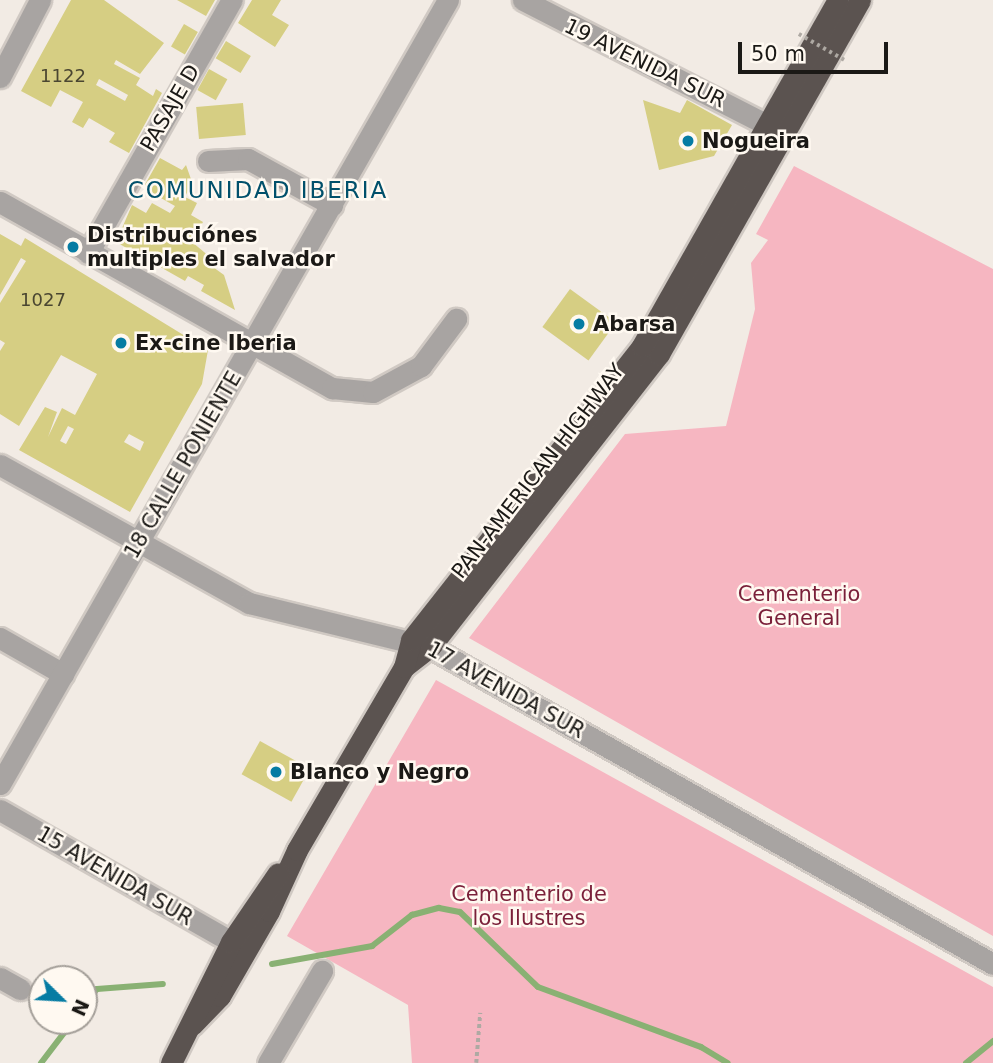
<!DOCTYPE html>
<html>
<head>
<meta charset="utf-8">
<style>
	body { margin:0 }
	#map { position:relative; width:993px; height:1063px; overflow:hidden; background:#f2ebe4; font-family:"DejaVu Sans",sans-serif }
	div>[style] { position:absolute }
	.green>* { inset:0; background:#f6b6c1 }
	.stream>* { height:6px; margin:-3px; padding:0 3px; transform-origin:3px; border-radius:3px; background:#89b173 }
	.building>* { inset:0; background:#d6ce83; transform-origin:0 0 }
	.path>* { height:3.5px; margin-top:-1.75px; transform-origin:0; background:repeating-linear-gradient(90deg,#aea9a3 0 3.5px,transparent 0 7px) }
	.roads { filter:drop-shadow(2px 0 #d0c9c3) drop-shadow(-2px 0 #d0c9c3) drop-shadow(0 2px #d0c9c3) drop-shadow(0 -2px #d0c9c3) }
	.minor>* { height:21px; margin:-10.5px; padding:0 10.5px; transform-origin:10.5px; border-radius:10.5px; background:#a8a4a2 }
	.highway>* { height:21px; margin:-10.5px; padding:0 10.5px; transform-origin:10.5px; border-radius:10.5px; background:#5b5350 }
	.path-bridge>* { height:3.5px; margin-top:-1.75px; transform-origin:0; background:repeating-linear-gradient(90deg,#aea9a3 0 3.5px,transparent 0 7px) }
	.dots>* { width:19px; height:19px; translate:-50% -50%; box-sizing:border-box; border:4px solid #fff9f1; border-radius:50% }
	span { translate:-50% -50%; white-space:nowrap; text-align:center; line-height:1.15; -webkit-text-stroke:5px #fff9f1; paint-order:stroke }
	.number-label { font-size:18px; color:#4a4631 }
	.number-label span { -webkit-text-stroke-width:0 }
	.street-label { font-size:21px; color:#1b1916 }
	.poi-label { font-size:21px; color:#1b1916; font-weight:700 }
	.left { translate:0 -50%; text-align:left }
	.park-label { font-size:21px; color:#7a1f39 }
	.neighbourhood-label { font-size:23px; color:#01506b; letter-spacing:2px }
	.north { position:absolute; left:28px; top:965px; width:70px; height:70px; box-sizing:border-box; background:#fff9f1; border:2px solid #a49f99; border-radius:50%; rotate:114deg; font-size:19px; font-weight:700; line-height:28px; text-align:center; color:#1b1916 }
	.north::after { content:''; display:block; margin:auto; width:24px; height:32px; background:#067ca3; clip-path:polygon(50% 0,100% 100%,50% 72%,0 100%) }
	.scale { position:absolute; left:738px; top:42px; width:150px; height:32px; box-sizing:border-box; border:4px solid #1b1916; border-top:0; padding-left:9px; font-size:21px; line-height:24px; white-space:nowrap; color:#1b1916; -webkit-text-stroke:5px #fff9f1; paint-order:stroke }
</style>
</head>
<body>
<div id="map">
	<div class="green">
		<div style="clip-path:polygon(794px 166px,993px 269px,993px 936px,469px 638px,625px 434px,726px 426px,755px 309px,751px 263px,768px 240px,756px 234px)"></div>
		<div style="clip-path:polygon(436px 680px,993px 987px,993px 1063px,412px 1063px,408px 1005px,287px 936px)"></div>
	</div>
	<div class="stream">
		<div style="left:272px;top:964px;width:102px;rotate:-10.2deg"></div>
		<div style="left:372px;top:946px;width:51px;rotate:-37.8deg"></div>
		<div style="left:412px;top:915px;width:28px;rotate:-15deg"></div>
		<div style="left:439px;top:908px;width:21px;rotate:11deg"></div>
		<div style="left:460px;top:912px;width:108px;rotate:43.9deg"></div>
		<div style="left:538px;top:987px;width:174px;rotate:20.2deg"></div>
		<div style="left:701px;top:1047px;width:31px;rotate:31deg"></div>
		<div style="left:84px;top:1006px;width:21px;rotate:-53deg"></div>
		<div style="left:97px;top:989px;width:66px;rotate:-4.3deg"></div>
		<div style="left:41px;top:1063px;width:53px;rotate:-52.7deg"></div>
		<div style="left:966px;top:1063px;width:35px;rotate:-39deg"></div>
	</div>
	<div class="building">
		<div style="clip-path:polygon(evenodd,71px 0,104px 0,164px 43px,140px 74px,116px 60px,114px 64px,140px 78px,136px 85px,153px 96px,156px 89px,162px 93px,129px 153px,109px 142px,115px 133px,89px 118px,83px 128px,72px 122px,83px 102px,60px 90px,51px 107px,21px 91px,71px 0,99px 79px,128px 95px,125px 101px,96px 85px,99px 79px)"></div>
		<div style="clip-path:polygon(177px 0,215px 0,206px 16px)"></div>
		<div style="clip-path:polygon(252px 0,281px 0,272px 15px,289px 25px,275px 47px,238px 23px)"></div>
		<div style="left:184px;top:24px;width:16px;height:26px;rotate:30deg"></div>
		<div style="left:226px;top:41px;width:29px;height:20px;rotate:31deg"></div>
		<div style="left:209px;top:69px;width:21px;height:24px;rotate:29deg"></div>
		<div style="clip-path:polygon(643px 100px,680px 113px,687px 100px,732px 125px,714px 156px,659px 170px)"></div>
		<div style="left:243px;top:103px;width:32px;height:47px;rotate:85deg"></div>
		<div style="clip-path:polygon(evenodd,160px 158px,182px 170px,186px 165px,192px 182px,185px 197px,197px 203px,191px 215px,203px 222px,192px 242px,216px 262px,213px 267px,224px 275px,235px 310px,201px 291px,204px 285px,188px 276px,185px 281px,116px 242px,132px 205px,146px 213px,152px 203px,170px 213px,175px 206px,143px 188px,160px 158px,151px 225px,161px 231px,154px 242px,145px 236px,151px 225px)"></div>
		<div style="clip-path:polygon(evenodd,0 234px,21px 246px,25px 238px,208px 350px,202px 384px,130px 512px,19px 450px,45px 407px,57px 412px,48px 437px,62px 408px,75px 415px,97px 374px,61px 355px,19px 426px,0 414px,0 351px,5px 343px,0 340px,0 303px,26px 261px,21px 258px,0 295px,0 234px,68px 426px,74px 429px,66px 444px,60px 441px,68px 426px,0 234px,129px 434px,144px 442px,140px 451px,124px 442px,129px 434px)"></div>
		<div style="left:570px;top:289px;width:57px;height:47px;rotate:36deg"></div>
		<div style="left:260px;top:741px;width:57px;height:38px;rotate:29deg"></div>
	</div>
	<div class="path">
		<div style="left:476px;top:1063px;width:50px;rotate:-85.4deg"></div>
	</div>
	<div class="roads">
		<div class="minor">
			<div style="left:523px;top:0;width:274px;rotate:27.1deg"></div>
			<div style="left:0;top:77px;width:87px;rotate:-62.5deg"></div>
			<div style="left:208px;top:161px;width:40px;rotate:-2.9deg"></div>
			<div style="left:248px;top:159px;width:96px;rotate:28.7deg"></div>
			<div style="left:0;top:202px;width:381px;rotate:29.3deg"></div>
			<div style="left:332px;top:388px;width:41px;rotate:5.6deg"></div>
			<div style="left:373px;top:392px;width:55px;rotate:-28.4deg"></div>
			<div style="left:421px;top:366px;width:59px;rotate:-53.3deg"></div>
			<div style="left:88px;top:253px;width:291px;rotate:-60.4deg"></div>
			<div style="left:0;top:465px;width:285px;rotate:29deg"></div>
			<div style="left:249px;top:603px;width:186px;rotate:13.7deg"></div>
			<div style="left:430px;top:647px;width:646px;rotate:29.38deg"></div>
			<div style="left:0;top:638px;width:73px;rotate:29.7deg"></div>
			<div style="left:0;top:784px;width:903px;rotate:-60.26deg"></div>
			<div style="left:0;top:810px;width:266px;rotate:29.7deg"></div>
			<div style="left:0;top:978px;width:23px;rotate:29deg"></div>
			<div style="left:268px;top:1063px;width:107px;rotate:-59.6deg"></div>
		</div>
		<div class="highway">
			<div style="left:404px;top:667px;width:33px;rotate:-38deg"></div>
			<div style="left:430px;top:647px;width:372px;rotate:-52deg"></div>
			<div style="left:659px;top:354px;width:407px;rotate:-60.4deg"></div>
			<div style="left:192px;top:1025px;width:40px;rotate:-46deg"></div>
			<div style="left:220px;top:996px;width:98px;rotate:-60deg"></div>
			<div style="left:269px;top:911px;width:67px;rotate:-65.3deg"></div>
			<div style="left:297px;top:850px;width:212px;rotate:-59.7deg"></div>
			<div style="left:404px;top:667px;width:28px;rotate:-75deg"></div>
			<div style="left:411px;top:640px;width:374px;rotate:-51.8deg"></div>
			<div style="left:642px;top:346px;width:398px;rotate:-60.5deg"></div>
			<div style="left:171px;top:1063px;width:135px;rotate:-63.6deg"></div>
			<div style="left:231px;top:942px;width:83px;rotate:-55.7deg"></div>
		</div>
	</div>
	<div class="path-bridge">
		<div style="left:799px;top:34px;width:56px;rotate:29.7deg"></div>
	</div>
	<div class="dots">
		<div style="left:688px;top:141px;background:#067ca3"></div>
		<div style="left:73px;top:247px;background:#067ca3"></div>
		<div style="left:579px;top:324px;background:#067ca3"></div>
		<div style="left:121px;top:343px;background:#067ca3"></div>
		<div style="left:276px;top:772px;background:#067ca3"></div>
	</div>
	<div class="number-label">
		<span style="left:63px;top:76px">1122</span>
		<span style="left:43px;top:300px">1027</span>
	</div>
	<div class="street-label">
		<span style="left:645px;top:63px;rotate:26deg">19 AVENIDA SUR</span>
		<span style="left:170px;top:108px;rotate:-60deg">PASAJE D</span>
		<span style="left:183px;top:465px;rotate:-60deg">18 CALLE PONIENTE</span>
		<span style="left:538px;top:471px;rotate:-52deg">PAN-AMERICAN HIGHWAY</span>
		<span style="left:506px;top:690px;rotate:29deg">17 AVENIDA SUR</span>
		<span style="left:115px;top:876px;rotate:30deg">15 AVENIDA SUR</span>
	</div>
	<div class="poi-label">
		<span class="left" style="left:702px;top:141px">Nogueira</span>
		<span class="left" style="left:87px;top:247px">Distribuciónes<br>multiples el salvador</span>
		<span class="left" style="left:593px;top:324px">Abarsa</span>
		<span class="left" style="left:135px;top:343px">Ex-cine Iberia</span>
		<span class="left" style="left:290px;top:772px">Blanco y Negro</span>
	</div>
	<div class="park-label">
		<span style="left:799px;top:606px">Cementerio<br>General</span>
		<span style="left:529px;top:906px">Cementerio de<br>los Ilustres</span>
	</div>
	<div class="neighbourhood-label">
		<span style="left:258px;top:190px">COMUNIDAD IBERIA</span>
	</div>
	<div class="north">N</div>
	<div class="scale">50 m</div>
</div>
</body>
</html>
